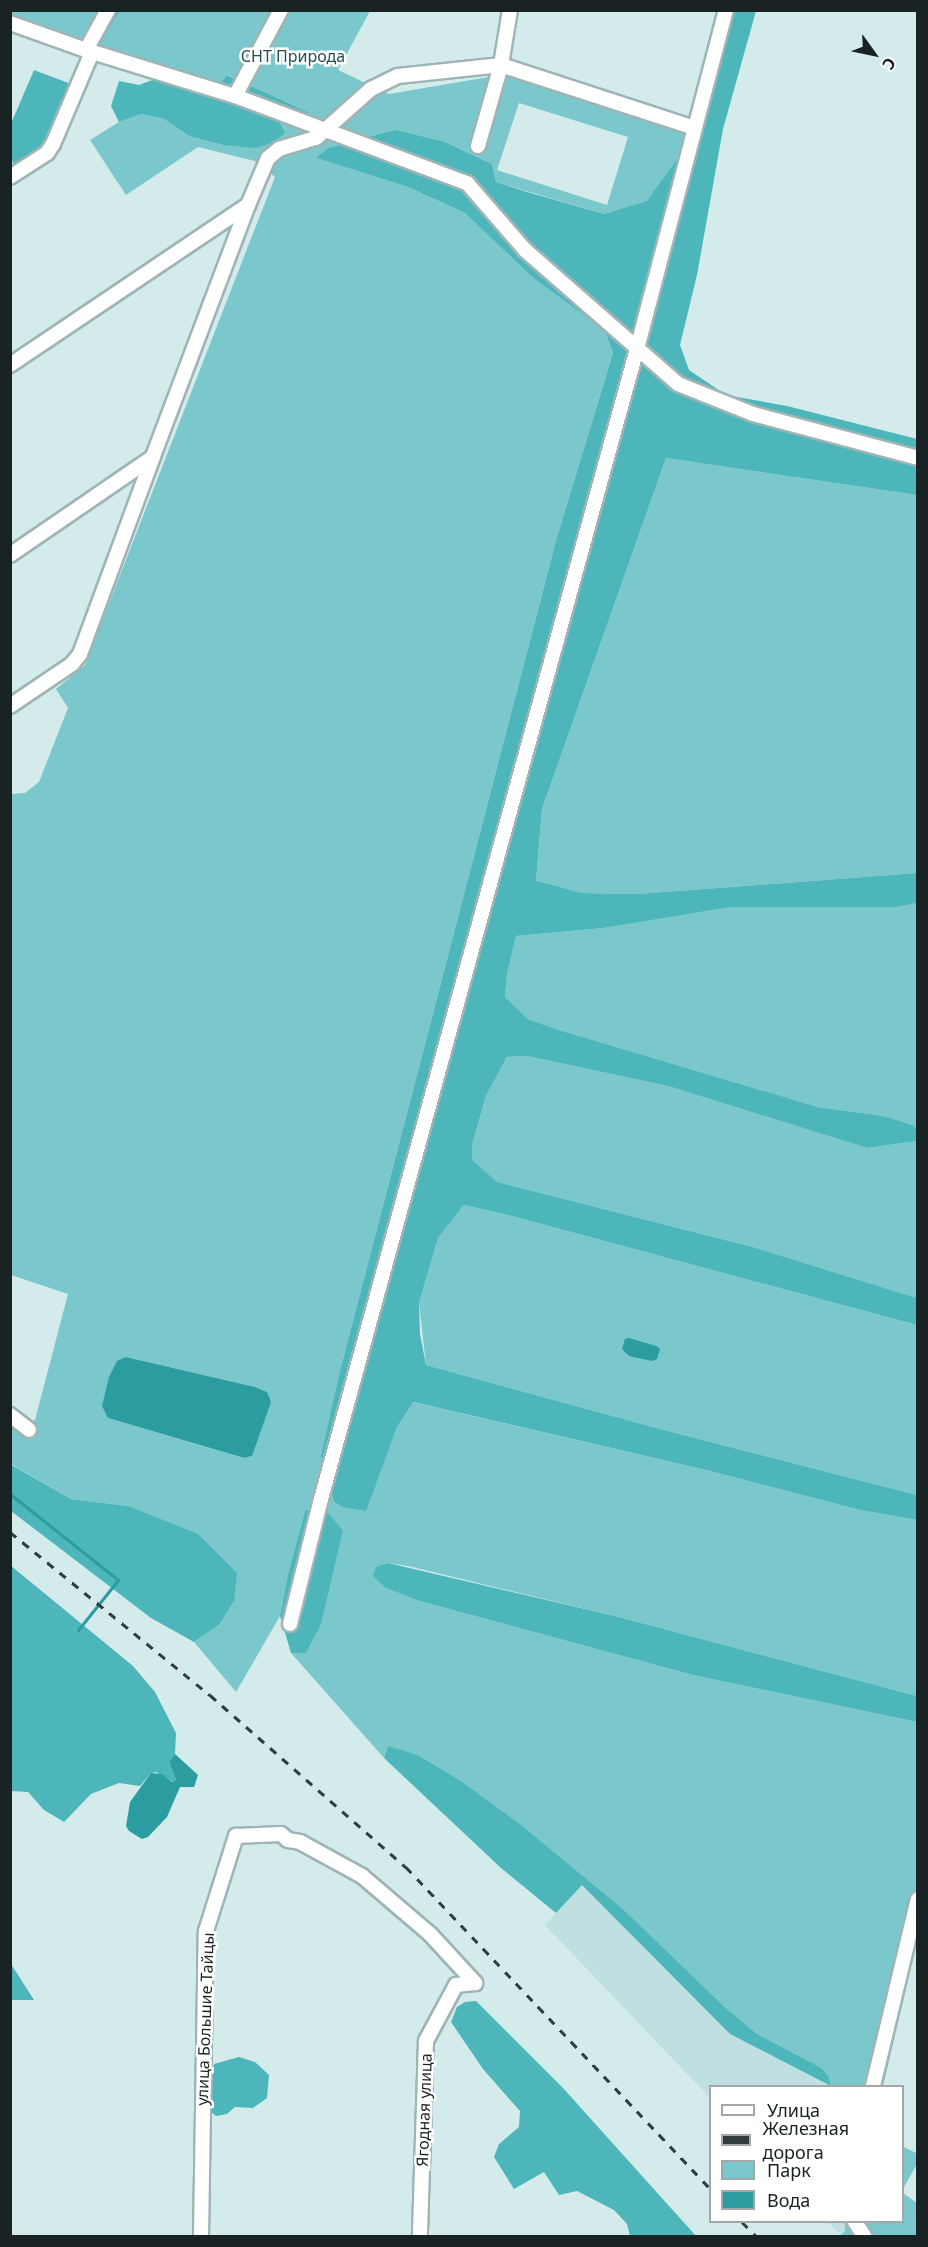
<!DOCTYPE html>
<html>
<head>
<meta charset="utf-8">
<style>
	body { margin:0 }
	#map { position:relative; width:928px; height:2247px; overflow:hidden; background:#d4ebec; font-family:"Noto Sans",sans-serif }
	div>[style] { position:absolute }
	.built>* { inset:0; background:#c0dfe0 }
	.green>* { inset:0; background:#7ac8cb }
	.forest>* { inset:0; background:#4cb6ba }
	.water>* { inset:0; background:#2b9ca0 }
	.stream>* { height:3px; margin:-1.5px; padding:0 1.5px; transform-origin:1.5px; border-radius:1.5px; background:#2b9ca0 }
	.roads { filter:drop-shadow(2px 0 #9eb4b5) drop-shadow(-2px 0 #9eb4b5) drop-shadow(0 2px #9eb4b5) drop-shadow(0 -2px #9eb4b5) }
	.minor>* { height:14px; margin:-7px; padding:0 7px; transform-origin:7px; border-radius:7px; background:#fff }
	.rail>* { height:3px; margin-top:-1.5px; transform-origin:0; background:repeating-linear-gradient(90deg,#323c3d 0 8px,transparent 0 16px) }
	span { translate:-50% -50%; white-space:nowrap; text-align:center; line-height:1.15; -webkit-text-stroke:5px #fff; paint-order:stroke }
	.park-label { font-size:16px; color:#235153 }
	.street-label { font-size:16px; color:#1a2323 }
	.frame { position:absolute; inset:0; border:12px solid #1a2323; pointer-events:none }
	.legend { position:absolute; left:709px; top:2085px; width:195px; height:138px; box-sizing:border-box; background:#fff; border:2px solid #a3a7a7; margin:0; padding:8px 10px; list-style:none; font-size:18px; color:#1a2323 }
	.legend li { display:flex; align-items:center; gap:12px; height:30px }
	.legend b { width:30px; border:2px solid #a3a7a7 }
	.north { position:absolute; left:844px; top:24px; width:60px; height:60px; -webkit-text-stroke:4px #fff; paint-order:stroke; rotate:123deg; font-size:16px; font-weight:700; line-height:24px; text-align:center; color:#1a2323 }
	.north::after { content:''; display:block; margin:auto; width:21px; height:27px; background:#1a2323; clip-path:polygon(50% 0,100% 100%,50% 72%,0 100%) }
</style>
</head>
<body>
<div id="map">
	<div class="built">
		<div style="clip-path:polygon(582px 1885px,730px 2034px,832px 2086px,710px 2086px,710px 2098px,545px 1925px)"></div>
		<div style="clip-path:polygon(828px 2222px,845px 2222px,845px 2231px,841px 2235px)"></div>
	</div>
	<div class="green">
		<div style="clip-path:polygon(evenodd,11px 11px,370px 11px,338px 70px,389px 94px,506px 74px,686px 131px,680px 155px,648px 201px,604px 214px,496px 182px,492px 164px,445px 142px,316px 158px,408px 187px,465px 213px,532px 277px,605px 331px,613px 353px,557px 537px,341px 1367px,365px 1511px,397px 1427px,412px 1402px,706px 1470px,860px 1510px,917px 1520px,917px 1696px,615px 1616px,408px 1566px,388px 1563px,386px 1588px,416px 1600px,693px 1675px,917px 1722px,917px 1941px,883px 2086px,831px 2086px,829px 2077px,757px 2034px,727px 2009px,623px 1909px,519px 1823px,461px 1781px,388px 1746px,384px 1758px,291px 1653px,306px 1653px,321px 1625px,343px 1531px,305px 1511px,288px 1574px,280px 1616px,236px 1692px,194px 1642px,220px 1624px,234px 1601px,128px 1506px,71px 1499px,11px 1464px,10px 1423px,19px 1429px,35px 1420px,68px 1294px,11px 1275px,11px 794px,25px 793px,39px 782px,68px 708px,56px 689px,85px 665px,275px 177px,255px 161px,198px 147px,126px 195px,90px 140px,119px 122px,141px 114px,164px 119px,189px 136px,223px 145px,277px 118px,307px 114px,228px 75px,222px 83px,176px 71px,11px 14px,11px 11px,519px 103px,628px 137px,607px 205px,497px 170px,519px 103px,11px 11px,126px 1357px,255px 1387px,267px 1392px,252px 1456px,243px 1458px,108px 1418px,126px 1357px)"></div>
		<div style="clip-path:polygon(666px 458px,917px 495px,917px 873px,637px 894px,582px 893px,536px 882px,542px 809px)"></div>
		<div style="clip-path:polygon(917px 903px,917px 1130px,913px 1125px,883px 1116px,818px 1107px,559px 1030px,528px 1019px,505px 997px,507px 974px,516px 936px,604px 928px,731px 907px,897px 907px)"></div>
		<div style="clip-path:polygon(527px 1056px,668px 1086px,867px 1148px,917px 1141px,917px 1298px,753px 1247px,497px 1182px,472px 1161px,472px 1145px,486px 1096px,507px 1057px)"></div>
		<div style="clip-path:polygon(464px 1205px,504px 1214px,917px 1325px,917px 1495px,664px 1430px,426px 1365px,419px 1303px,438px 1238px)"></div>
		<div style="clip-path:polygon(902px 2146px,918px 2154px,917px 2164px,903px 2189px)"></div>
		<div style="clip-path:polygon(903px 2193px,917px 2203px,917px 2236px,841px 2235px,845px 2231px,845px 2222px,902px 2222px)"></div>
	</div>
	<div class="forest">
		<div style="clip-path:polygon(716px 11px,756px 11px,723px 129px,697px 275px,680px 345px,689px 370px,726px 395px,787px 406px,917px 439px,917px 495px,666px 458px,542px 809px,536px 881px,582px 893px,637px 894px,917px 873px,917px 903px,897px 907px,731px 907px,604px 928px,516px 936px,507px 974px,505px 997px,528px 1019px,559px 1030px,818px 1107px,883px 1116px,913px 1125px,917px 1130px,917px 1141px,867px 1148px,668px 1086px,527px 1056px,507px 1057px,486px 1096px,472px 1145px,472px 1160px,497px 1182px,753px 1247px,917px 1298px,917px 1325px,504px 1214px,464px 1205px,438px 1238px,419px 1303px,420px 1334px,426px 1365px,664px 1430px,917px 1495px,917px 1520px,860px 1510px,706px 1470px,413px 1402px,397px 1427px,366px 1511px,342px 1507px,334px 1501px,321px 1456px,341px 1367px,557px 537px,613px 353px,605px 331px,532px 277px,465px 213px,408px 187px,316px 158px,329px 148px,395px 130px,445px 142px,492px 164px,496px 182px,524px 191px,604px 214px,647px 201px,680px 155px)"></div>
		<div style="clip-path:polygon(34px 70px,71px 84px,51px 134px,42px 148px,14px 167px,11px 156px,10px 126px)"></div>
		<div style="clip-path:polygon(176px 71px,221px 83px,227px 75px,309px 113px,277px 118px,285px 133px,274px 142px,256px 148px,223px 145px,189px 136px,164px 119px,141px 114px,119px 122px,111px 106px,119px 81px,139px 85px)"></div>
		<div style="clip-path:polygon(10px 1464px,71px 1499px,128px 1506px,198px 1534px,237px 1573px,234px 1601px,220px 1624px,194px 1642px,151px 1618px,11px 1511px)"></div>
		<div style="clip-path:polygon(313px 1509px,328px 1513px,343px 1531px,321px 1625px,306px 1653px,291px 1653px,280px 1616px,288px 1574px,305px 1511px)"></div>
		<div style="clip-path:polygon(388px 1563px,615px 1616px,917px 1696px,917px 1722px,693px 1675px,416px 1600px,386px 1588px,373px 1576px,376px 1567px)"></div>
		<div style="clip-path:polygon(10px 1565px,133px 1666px,155px 1692px,176px 1733px,175px 1754px,169px 1762px,176px 1780px,173px 1782px,156px 1772px,151px 1773px,140px 1786px,119px 1783px,91px 1794px,64px 1822px,44px 1810px,28px 1792px,11px 1791px)"></div>
		<div style="clip-path:polygon(388px 1746px,417px 1755px,461px 1781px,519px 1823px,623px 1909px,727px 2009px,757px 2034px,821px 2068px,829px 2077px,831px 2086px,730px 2034px,582px 1885px,556px 1913px,501px 1868px,384px 1758px)"></div>
		<div style="clip-path:polygon(10px 1964px,11px 1964px,34px 2000px,11px 2000px)"></div>
		<div style="clip-path:polygon(476px 2001px,563px 2088px,696px 2236px,630px 2236px,627px 2224px,614px 2210px,577px 2191px,559px 2195px,544px 2172px,514px 2189px,494px 2157px,499px 2144px,519px 2127px,520px 2111px,483px 2069px,451px 2022px,457px 2007px,465px 2002px)"></div>
		<div style="clip-path:polygon(239px 2057px,255px 2062px,269px 2075px,267px 2098px,253px 2108px,235px 2107px,227px 2114px,216px 2116px,211px 2112px,210px 2080px,214px 2064px)"></div>
	</div>
	<div class="water">
		<div style="clip-path:polygon(629px 1338px,656px 1346px,660px 1349px,657px 1359px,652px 1361px,629px 1356px,622px 1349px,625px 1339px)"></div>
		<div style="clip-path:polygon(126px 1357px,255px 1387px,267px 1392px,271px 1402px,252px 1456px,244px 1458px,108px 1418px,102px 1406px,109px 1377px,117px 1361px)"></div>
		<div style="clip-path:polygon(175px 1754px,198px 1775px,194px 1787px,180px 1787px,167px 1817px,148px 1837px,142px 1839px,129px 1831px,126px 1826px,130px 1802px,151px 1773px,162px 1774px,172px 1782px,176px 1780px,169px 1762px)"></div>
	</div>
	<div class="stream">
		<div style="left:83px;top:41px;width:14px;rotate:-60deg"></div>
		<div style="left:95px;top:48px;width:44px;rotate:-59.9deg"></div>
		<div style="left:232px;top:88px;width:87px;rotate:-63.4deg"></div>
		<div style="left:10px;top:1494px;width:138px;rotate:38.5deg"></div>
		<div style="left:118px;top:1580px;width:64px;rotate:128.7deg"></div>
	</div>
	<div class="roads">
		<div class="minor">
			<div style="left:10px;top:23px;width:81px;rotate:19.6deg"></div>
			<div style="left:86px;top:50px;width:156px;rotate:17.2deg"></div>
			<div style="left:235px;top:96px;width:248px;rotate:20.6deg"></div>
			<div style="left:467px;top:183px;width:89px;rotate:49.1deg"></div>
			<div style="left:525px;top:250px;width:203px;rotate:41.2deg"></div>
			<div style="left:678px;top:384px;width:81px;rotate:21.8deg"></div>
			<div style="left:753px;top:414px;width:171px;rotate:14.9deg"></div>
			<div style="left:86px;top:50px;width:46px;rotate:-61.2deg"></div>
			<div style="left:235px;top:96px;width:98px;rotate:-61.9deg"></div>
			<div style="left:478px;top:146px;width:84px;rotate:-74.1deg"></div>
			<div style="left:501px;top:65px;width:56px;rotate:-80.7deg"></div>
			<div style="left:10px;top:177px;width:44px;rotate:-33deg"></div>
			<div style="left:47px;top:153px;width:11px;rotate:-56deg"></div>
			<div style="left:53px;top:144px;width:100px;rotate:-67deg"></div>
			<div style="left:248px;top:205px;width:51px;rotate:-66.9deg"></div>
			<div style="left:268px;top:158px;width:14px;rotate:-39deg"></div>
			<div style="left:279px;top:149px;width:39px;rotate:-17deg"></div>
			<div style="left:316px;top:138px;width:74px;rotate:-41.7deg"></div>
			<div style="left:371px;top:89px;width:30px;rotate:-26deg"></div>
			<div style="left:398px;top:76px;width:104px;rotate:-6.1deg"></div>
			<div style="left:501px;top:65px;width:204px;rotate:18deg"></div>
			<div style="left:10px;top:365px;width:287px;rotate:-33.9deg"></div>
			<div style="left:248px;top:205px;width:269px;rotate:110.7deg"></div>
			<div style="left:153px;top:457px;width:173px;rotate:145.6deg"></div>
			<div style="left:10px;top:706px;width:75px;rotate:-34.1deg"></div>
			<div style="left:72px;top:664px;width:13px;rotate:-51deg"></div>
			<div style="left:80px;top:654px;width:210px;rotate:-69.7deg"></div>
			<div style="left:10px;top:1415px;width:24px;rotate:38deg"></div>
			<div style="left:290px;top:1624px;width:129px;rotate:-76.1deg"></div>
			<div style="left:321px;top:1499px;width:1193px;rotate:-74.64deg"></div>
			<div style="left:637px;top:349px;width:350px;rotate:-75.3deg"></div>
			<div style="left:873px;top:2086px;width:192px;rotate:-76.5deg"></div>
			<div style="left:855px;top:2222px;width:17px;rotate:57deg"></div>
			<div style="left:201px;top:2236px;width:305px;rotate:-89.1deg"></div>
			<div style="left:206px;top:1931px;width:100px;rotate:-72.5deg"></div>
			<div style="left:236px;top:1836px;width:45px;rotate:-2.5deg"></div>
			<div style="left:281px;top:1834px;width:9px;rotate:41deg"></div>
			<div style="left:288px;top:1840px;width:12px;rotate:9deg"></div>
			<div style="left:300px;top:1842px;width:71px;rotate:28.7deg"></div>
			<div style="left:362px;top:1876px;width:89px;rotate:40.5deg"></div>
			<div style="left:430px;top:1934px;width:67px;rotate:47.4deg"></div>
			<div style="left:475px;top:1983px;width:19px;rotate:174deg"></div>
			<div style="left:456px;top:1985px;width:64px;rotate:118.2deg"></div>
			<div style="left:426px;top:2041px;width:195px;rotate:91.8deg"></div>
		</div>
	</div>
	<div class="rail">
		<div style="left:10px;top:1532px;width:258px;rotate:39.2deg"></div>
		<div style="left:210px;top:1695px;width:261px;rotate:41.3deg"></div>
		<div style="left:406px;top:1867px;width:442px;rotate:46.6deg"></div>
		<div style="left:742px;top:2222px;width:20px;rotate:45deg"></div>
	</div>
	<div class="park-label">
		<span style="left:293px;top:56px">СНТ Природа</span>
	</div>
	<div class="street-label">
		<span style="left:205px;top:2019px;rotate:-88deg">улица Большие Тайцы</span>
		<span style="left:424px;top:2110px;rotate:-88deg">Ягодная улица</span>
	</div>
	<div class="frame"></div>
	<ul class="legend">
	<li><b style="height:8px;background:#fff"></b>Улица</li>
	<li><b style="height:8px;background:#323c3d"></b>Железная дорога</li>
	<li><b style="height:16px;background:#7ac8cb"></b>Парк</li>
	<li><b style="height:16px;background:#2b9ca0"></b>Вода</li>
	</ul>
	<div class="north">С</div>
</div>
</body>
</html>
